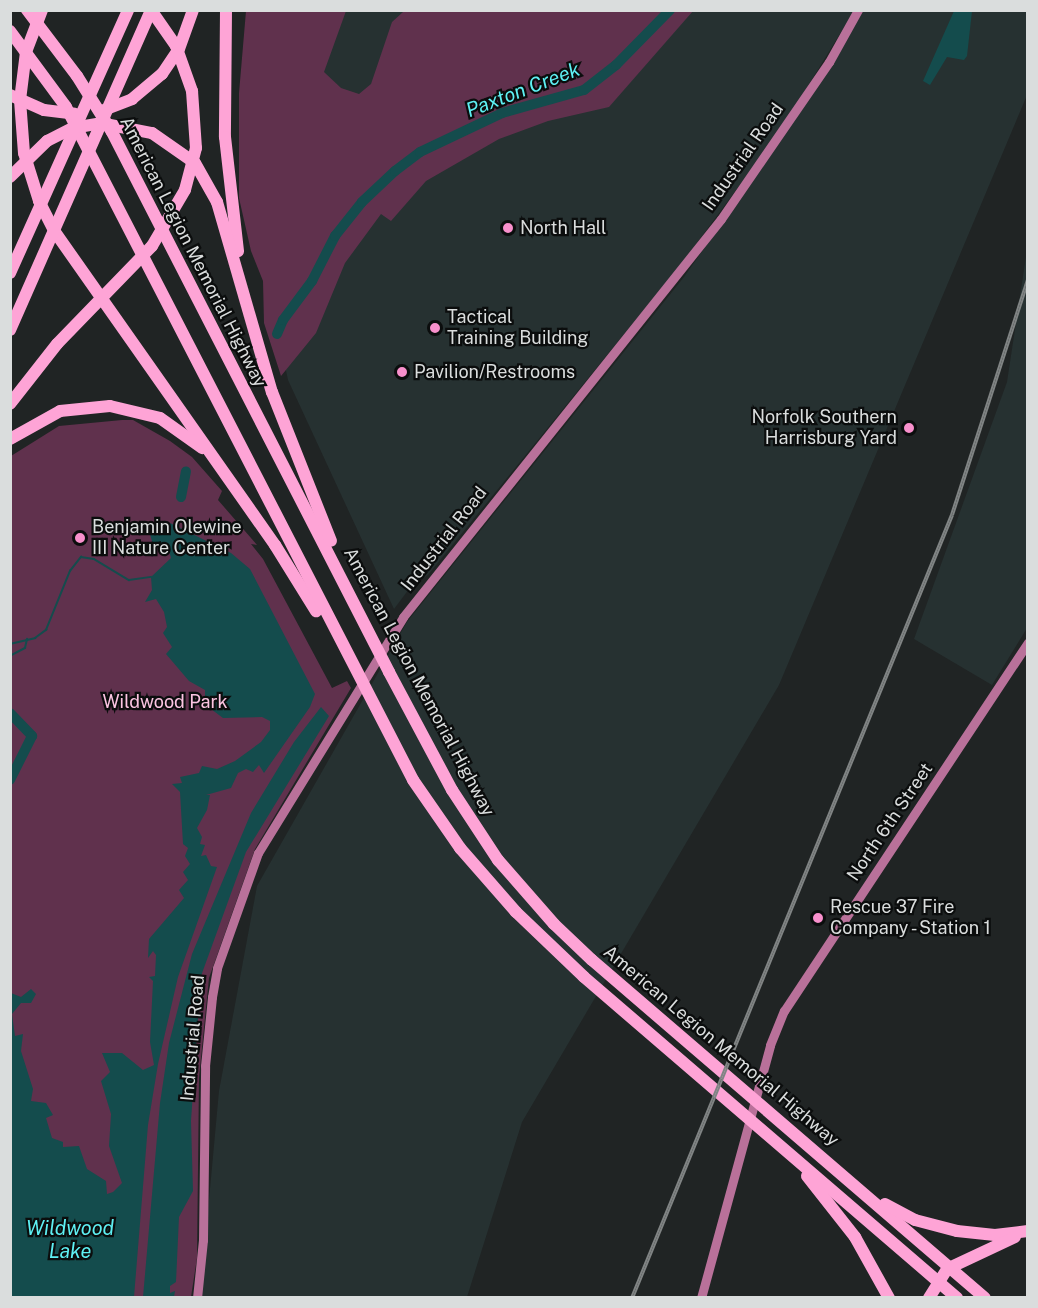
<!DOCTYPE html>
<html>
<head>
<meta charset="utf-8">
<style>
	body { margin:0 }
	#map { position:relative; width:1038px; height:1308px; overflow:hidden; background:#202424; font-family:"Public Sans",sans-serif }
	div>[style] { position:absolute }
	.built>* { inset:0; background:#263131 }
	.green>* { inset:0; background:#60314d }
	.water>* { inset:0; background:#144c4d }
	.stream>* { height:1.5px; margin:-0.75px; padding:0 0.75px; transform-origin:0.75px; border-radius:0.75px; background:#144c4d }
	.river>* { height:10px; margin:-5px; padding:0 5px; transform-origin:5px; border-radius:5px; background:#144c4d }
	.secondary>* { height:9px; margin:-4.5px; padding:0 4.5px; transform-origin:4.5px; border-radius:4.5px; background:#b9719a }
	.highway>* { height:12px; margin:-6px; padding:0 6px; transform-origin:6px; border-radius:6px; background:#fea4d6 }
	.rail>* { height:4px; margin-top:-2px; transform-origin:0; background:repeating-linear-gradient(90deg,#0b0d0d 0 4.5px,#808484 0 9px); box-sizing:border-box; border-block:2px solid #808484 }
	.dots>* { width:16px; height:16px; translate:-50% -50%; box-sizing:border-box; border:3px solid #0b0d0d; border-radius:50% }
	span { translate:-50% -50%; white-space:nowrap; text-align:center; line-height:1.15; -webkit-text-stroke:4.5px #0b0d0d; paint-order:stroke }
	.street-label { font-size:18px; color:#dadddd }
	.poi-label { font-size:18px; color:#dadddd }
	.left { translate:0 -50%; text-align:left }
	.right { translate:-100% -50%; text-align:right }
	.park-label { font-size:18px; color:#fcc4e2 }
	.water-label { font-size:20px; color:#5ef0f3; font-style:italic }
	.frame { position:absolute; inset:0; border:12px solid #dadddd; pointer-events:none }
</style>
</head>
<body>
<div id="map">
	<div class="built">
		<div style="clip-path:polygon(250px 11px,854px 11px,782px 128px,685px 259px,428px 575px,412px 585px,394px 609px,288px 380px,278px 332px)"></div>
		<div style="clip-path:polygon(862px 11px,1027px 11px,1027px 95px,779px 685px,522px 1122px,467px 1297px,200px 1298px,219px 1091px,257px 886px,407px 622px,684px 277px,819px 85px)"></div>
		<div style="clip-path:polygon(1027px 250px,1027px 628px,992px 685px,914px 639px,1007px 382px)"></div>
	</div>
	<div class="green">
		<div style="clip-path:polygon(486px 11px,693px 11px,609px 107px,548px 121px,499px 139px,426px 181px,391px 221px,381px 214px,345px 263px,316px 333px,281px 376px,264px 323px,263px 281px,251px 251px,239px 198px,239px 93px,246px 11px,346px 11px,324px 72px,341px 88px,359px 94px,371px 84px,392px 22px,403px 12px)"></div>
		<div style="clip-path:polygon(122px 420px,133px 420px,170px 441px,192px 457px,222px 491px,218px 500px,257px 545px,251px 544px,263px 559px,332px 688px,347px 681px,351px 688px,255px 849px,209px 978px,199px 1078px,197px 1258px,191px 1297px,11px 1298px,11px 456px,59px 426px)"></div>
	</div>
	<div class="water">
		<div style="clip-path:polygon(954px 11px,972px 11px,967px 56px,964px 60px,947px 57px,930px 85px,923px 81px)"></div>
		<div style="clip-path:polygon(170px 523px,231px 553px,250px 569px,315px 694px,310px 707px,264px 773px,259px 765px,253px 772px,246px 769px,238px 773px,231px 788px,206px 795px,210px 795px,207px 810px,197px 828px,202px 837px,200px 844px,205px 845px,201px 856px,206px 855px,211px 866px,217px 867px,178px 977px,158px 1064px,148px 1125px,134px 1297px,11px 1297px,11px 993px,21px 997px,31px 989px,36px 994px,31px 1003px,21px 1003px,12px 1014px,15px 1036px,23px 1034px,21px 1051px,33px 1089px,31px 1101px,46px 1103px,53px 1115px,46px 1118px,52px 1138px,63px 1142px,63px 1147px,79px 1146px,87px 1169px,106px 1181px,107px 1194px,113px 1192px,122px 1183px,109px 1146px,111px 1114px,101px 1081px,110px 1072px,102px 1053px,122px 1053px,143px 1070px,154px 1065px,150px 1042px,153px 981px,149px 977px,155px 976px,156px 955px,153px 951px,148px 958px,149px 939px,184px 898px,179px 890px,188px 880px,183px 872px,190px 864px,185px 856px,188px 848px,183px 844px,180px 792px,172px 784px,182px 783px,180px 777px,199px 773px,202px 766px,217px 769px,235px 761px,261px 742px,270px 730px,270px 721px,262px 717px,223px 718px,211px 709px,205px 704px,205px 690px,189px 681px,166px 654px,172px 647px,163px 633px,167px 627px,164px 612px,156px 599px,145px 602px,152px 590px,151px 577px,171px 558px,169px 551px,153px 545px,150px 534px,154px 528px)"></div>
		<div style="clip-path:polygon(321px 707px,329px 716px,246px 852px,201px 976px,191px 1121px,193px 1191px,179px 1217px,176px 1282px,170px 1286px,170px 1293px,175px 1291px,174px 1297px,143px 1297px,160px 1103px,169px 1043px,192px 954px,251px 813px,294px 742px)"></div>
	</div>
	<div class="stream">
		<div style="left:10px;top:644px;width:26px;rotate:-13deg"></div>
		<div style="left:35px;top:638px;width:14px;rotate:-36deg"></div>
		<div style="left:46px;top:630px;width:64px;rotate:-67.9deg"></div>
		<div style="left:70px;top:571px;width:18px;rotate:-52deg"></div>
		<div style="left:81px;top:557px;width:13px;rotate:9deg"></div>
		<div style="left:94px;top:559px;width:41px;rotate:31deg"></div>
		<div style="left:129px;top:580px;width:22px;rotate:-8deg"></div>
		<div style="left:10px;top:656px;width:17px;rotate:-28deg"></div>
		<div style="left:25px;top:648px;width:9px;rotate:-77deg"></div>
	</div>
	<div class="river">
		<div style="left:277px;top:334px;width:15px;rotate:-67deg"></div>
		<div style="left:283px;top:320px;width:49px;rotate:-53.4deg"></div>
		<div style="left:312px;top:281px;width:51px;rotate:-62.9deg"></div>
		<div style="left:335px;top:236px;width:43px;rotate:-51.5deg"></div>
		<div style="left:362px;top:202px;width:45px;rotate:-43.2deg"></div>
		<div style="left:395px;top:171px;width:31px;rotate:-37deg"></div>
		<div style="left:420px;top:152px;width:91px;rotate:-25.4deg"></div>
		<div style="left:502px;top:113px;width:85px;rotate:-15.7deg"></div>
		<div style="left:584px;top:90px;width:41px;rotate:-38deg"></div>
		<div style="left:616px;top:65px;width:77px;rotate:-45.5deg"></div>
		<div style="left:181px;top:497px;width:26px;rotate:-79deg"></div>
		<div style="left:10px;top:713px;width:32px;rotate:46deg"></div>
		<div style="left:32px;top:736px;width:49px;rotate:116.6deg"></div>
	</div>
	<div class="secondary">
		<div style="left:197px;top:1298px;width:58px;rotate:-84.1deg"></div>
		<div style="left:203px;top:1240px;width:174px;rotate:-89.3deg"></div>
		<div style="left:205px;top:1066px;width:69px;rotate:-84.2deg"></div>
		<div style="left:212px;top:997px;width:29px;rotate:-80deg"></div>
		<div style="left:217px;top:968px;width:122px;rotate:-70.4deg"></div>
		<div style="left:258px;top:853px;width:277px;rotate:-58.4deg"></div>
		<div style="left:403px;top:617px;width:509px;rotate:-51.38deg"></div>
		<div style="left:721px;top:219px;width:191px;rotate:-55.5deg"></div>
		<div style="left:829px;top:62px;width:60px;rotate:-60.9deg"></div>
		<div style="left:701px;top:1298px;width:262px;rotate:-74.7deg"></div>
		<div style="left:770px;top:1045px;width:37px;rotate:-68deg"></div>
		<div style="left:784px;top:1011px;width:442px;rotate:-56.5deg"></div>
	</div>
	<div class="highway">
		<div style="left:27px;top:10px;width:83px;rotate:52.9deg"></div>
		<div style="left:77px;top:76px;width:66px;rotate:58deg"></div>
		<div style="left:112px;top:132px;width:607px;rotate:62.84deg"></div>
		<div style="left:389px;top:672px;width:134px;rotate:61.9deg"></div>
		<div style="left:452px;top:790px;width:84px;rotate:56.7deg"></div>
		<div style="left:498px;top:860px;width:85px;rotate:48.8deg"></div>
		<div style="left:554px;top:924px;width:52px;rotate:43.5deg"></div>
		<div style="left:592px;top:960px;width:518px;rotate:40.7deg"></div>
		<div style="left:42px;top:10px;width:45px;rotate:110.9deg"></div>
		<div style="left:26px;top:52px;width:48px;rotate:97.1deg"></div>
		<div style="left:20px;top:100px;width:53px;rotate:85.7deg"></div>
		<div style="left:24px;top:153px;width:50px;rotate:72.6deg"></div>
		<div style="left:39px;top:201px;width:35px;rotate:63deg"></div>
		<div style="left:55px;top:232px;width:383px;rotate:54.9deg"></div>
		<div style="left:275px;top:545px;width:78px;rotate:58.2deg"></div>
		<div style="left:226px;top:10px;width:127px;rotate:90.5deg"></div>
		<div style="left:225px;top:137px;width:115px;rotate:83.5deg"></div>
		<div style="left:10px;top:31px;width:94px;rotate:53.6deg"></div>
		<div style="left:66px;top:107px;width:757px;rotate:62.72deg"></div>
		<div style="left:413px;top:780px;width:83px;rotate:55.3deg"></div>
		<div style="left:460px;top:848px;width:85px;rotate:48.8deg"></div>
		<div style="left:516px;top:912px;width:94px;rotate:43.7deg"></div>
		<div style="left:584px;top:977px;width:492px;rotate:40.7deg"></div>
		<div style="left:10px;top:95px;width:37px;rotate:24deg"></div>
		<div style="left:44px;top:110px;width:31px;rotate:7deg"></div>
		<div style="left:104px;top:110px;width:30px;rotate:-21deg"></div>
		<div style="left:132px;top:99px;width:39px;rotate:-40deg"></div>
		<div style="left:162px;top:74px;width:30px;rotate:-56deg"></div>
		<div style="left:179px;top:49px;width:41px;rotate:-70.3deg"></div>
		<div style="left:10px;top:177px;width:52px;rotate:-44.2deg"></div>
		<div style="left:47px;top:141px;width:29px;rotate:-27deg"></div>
		<div style="left:73px;top:128px;width:27px;rotate:-10deg"></div>
		<div style="left:100px;top:123px;width:53px;rotate:10.9deg"></div>
		<div style="left:152px;top:133px;width:52px;rotate:34.9deg"></div>
		<div style="left:195px;top:163px;width:45px;rotate:60.6deg"></div>
		<div style="left:217px;top:202px;width:198px;rotate:73.9deg"></div>
		<div style="left:272px;top:392px;width:160px;rotate:68.4deg"></div>
		<div style="left:10px;top:273px;width:288px;rotate:-65.8deg"></div>
		<div style="left:10px;top:330px;width:350px;rotate:-66.2deg"></div>
		<div style="left:151px;top:10px;width:44px;rotate:55.2deg"></div>
		<div style="left:176px;top:46px;width:48px;rotate:70.4deg"></div>
		<div style="left:192px;top:91px;width:57px;rotate:86deg"></div>
		<div style="left:196px;top:148px;width:43px;rotate:104.7deg"></div>
		<div style="left:185px;top:190px;width:65px;rotate:120.5deg"></div>
		<div style="left:152px;top:246px;width:136px;rotate:134.1deg"></div>
		<div style="left:57px;top:344px;width:76px;rotate:128.1deg"></div>
		<div style="left:10px;top:439px;width:57px;rotate:-29.2deg"></div>
		<div style="left:60px;top:411px;width:50px;rotate:-5.7deg"></div>
		<div style="left:110px;top:406px;width:51px;rotate:13.5deg"></div>
		<div style="left:160px;top:418px;width:52px;rotate:35.5deg"></div>
		<div style="left:807px;top:1176px;width:78px;rotate:51.8deg"></div>
		<div style="left:855px;top:1237px;width:70px;rotate:60.9deg"></div>
		<div style="left:885px;top:1204px;width:34px;rotate:28deg"></div>
		<div style="left:915px;top:1220px;width:43px;rotate:14.7deg"></div>
		<div style="left:957px;top:1231px;width:38px;rotate:6deg"></div>
		<div style="left:995px;top:1235px;width:33px;rotate:-7deg"></div>
		<div style="left:929px;top:1298px;width:34px;rotate:-58deg"></div>
		<div style="left:947px;top:1269px;width:75px;rotate:-25.2deg"></div>
	</div>
	<div class="rail">
		<div style="left:632px;top:1298px;width:846px;rotate:-67.77deg"></div>
		<div style="left:952px;top:515px;width:248px;rotate:-72.1deg"></div>
	</div>
	<div class="dots">
		<div style="left:508px;top:228px;background:#f890cc"></div>
		<div style="left:435px;top:328px;background:#f890cc"></div>
		<div style="left:402px;top:372px;background:#f890cc"></div>
		<div style="left:909px;top:428px;background:#f890cc"></div>
		<div style="left:80px;top:538px;background:#f890cc"></div>
		<div style="left:818px;top:918px;background:#f890cc"></div>
	</div>
	<div class="street-label">
		<span style="left:743px;top:157px;rotate:-55deg">Industrial Road</span>
		<span style="left:193px;top:252px;rotate:63deg">American Legion Memorial Highway</span>
		<span style="left:444px;top:539px;rotate:-52deg">Industrial Road</span>
		<span style="left:419px;top:682px;rotate:62deg">American Legion Memorial Highway</span>
		<span style="left:890px;top:822px;rotate:-56deg">North 6th Street</span>
		<span style="left:193px;top:1038px;rotate:-85deg">Industrial Road</span>
		<span style="left:721px;top:1046px;rotate:40deg">American Legion Memorial Highway</span>
	</div>
	<div class="poi-label">
		<span class="left" style="left:520px;top:228px">North Hall</span>
		<span class="left" style="left:447px;top:328px">Tactical<br>Training Building</span>
		<span class="left" style="left:414px;top:372px">Pavilion/Restrooms</span>
		<span class="right" style="left:897px;top:428px">Norfolk Southern<br>Harrisburg Yard</span>
		<span class="left" style="left:92px;top:538px">Benjamin Olewine<br>III Nature Center</span>
		<span class="left" style="left:830px;top:918px">Rescue 37 Fire<br>Company - Station 1</span>
	</div>
	<div class="park-label">
		<span style="left:165px;top:702px">Wildwood Park</span>
	</div>
	<div class="water-label">
		<span style="left:523px;top:90px;rotate:-21deg">Paxton Creek</span>
		<span style="left:70px;top:1240px">Wildwood<br>Lake</span>
	</div>
	<div class="frame"></div>
</div>
</body>
</html>
